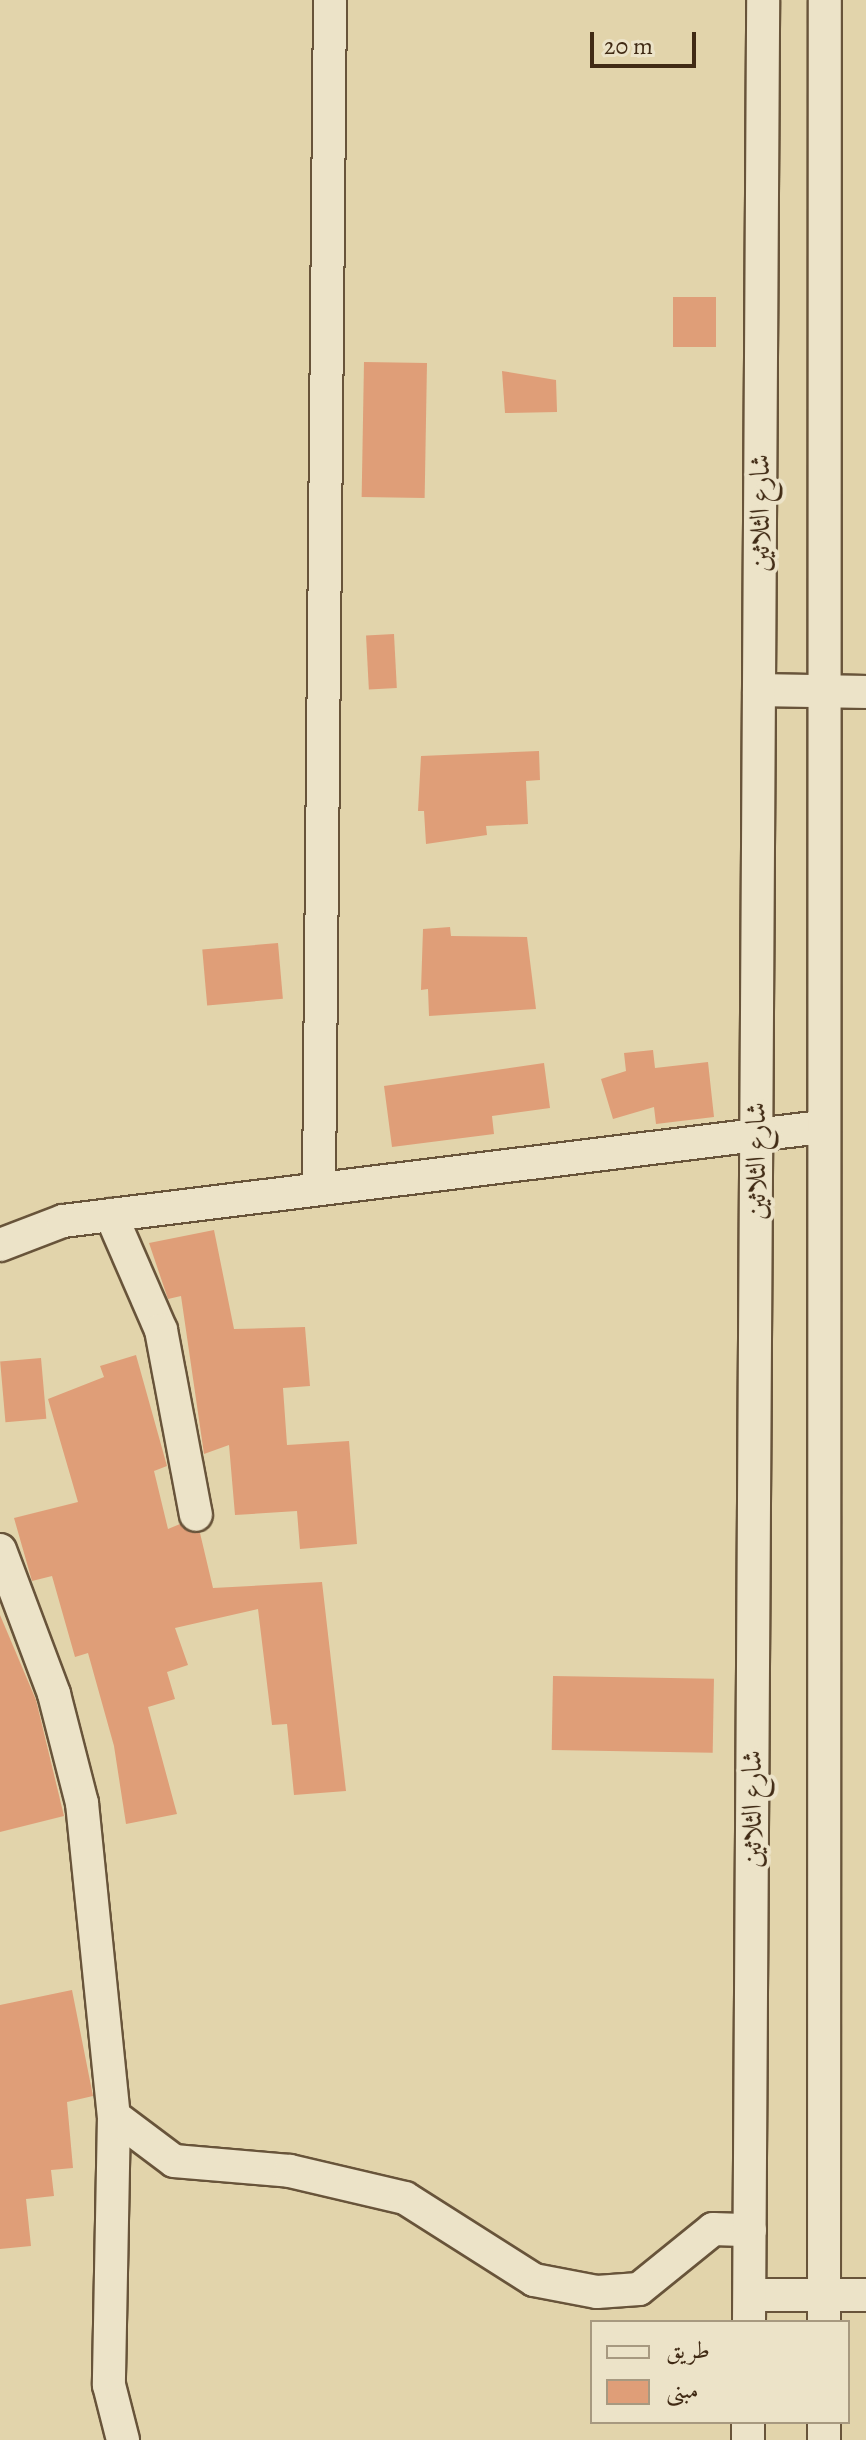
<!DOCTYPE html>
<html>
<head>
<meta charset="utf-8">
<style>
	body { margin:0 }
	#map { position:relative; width:866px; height:2440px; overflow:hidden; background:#e2d4ab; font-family:Alegreya,Amiri,serif }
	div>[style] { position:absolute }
	.building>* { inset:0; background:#df9e78; transform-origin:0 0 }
	.roads { filter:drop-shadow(2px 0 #68543a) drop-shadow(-2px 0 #68543a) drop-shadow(0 2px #68543a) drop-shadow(0 -2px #68543a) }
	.minor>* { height:32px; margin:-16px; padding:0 16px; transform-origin:16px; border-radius:16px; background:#ece3c8 }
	span { translate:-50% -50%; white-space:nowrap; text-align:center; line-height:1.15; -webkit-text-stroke:8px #ece3c8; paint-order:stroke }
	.street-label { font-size:28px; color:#402a14 }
	.legend { position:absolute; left:590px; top:2320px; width:260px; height:104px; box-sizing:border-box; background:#ece3c8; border:2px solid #a79980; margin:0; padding:10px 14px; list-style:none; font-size:24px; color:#402a14 }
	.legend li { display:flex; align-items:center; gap:16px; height:40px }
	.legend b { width:40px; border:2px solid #a79980 }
	.scale { position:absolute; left:590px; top:32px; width:106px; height:36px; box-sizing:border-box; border:4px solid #402a14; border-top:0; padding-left:10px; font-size:24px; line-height:28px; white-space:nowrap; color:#402a14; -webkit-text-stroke:6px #ece3c8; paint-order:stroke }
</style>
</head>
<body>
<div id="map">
	<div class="building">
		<div style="left:673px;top:297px;width:43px;height:50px"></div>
		<div style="left:364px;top:362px;width:63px;height:135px;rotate:1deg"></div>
		<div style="clip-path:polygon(502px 371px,556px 380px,557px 412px,505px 413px)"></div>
		<div style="left:394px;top:634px;width:54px;height:28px;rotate:87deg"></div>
		<div style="clip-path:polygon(539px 751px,540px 780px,526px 781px,528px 824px,486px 826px,487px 835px,426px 844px,424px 811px,418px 811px,421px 756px)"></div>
		<div style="clip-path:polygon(450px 927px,451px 936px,527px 937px,536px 1009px,429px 1016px,428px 989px,421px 990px,423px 929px)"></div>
		<div style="left:278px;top:943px;width:56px;height:76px;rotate:85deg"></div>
		<div style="clip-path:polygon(653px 1050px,655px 1068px,708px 1062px,714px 1117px,656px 1124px,654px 1107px,613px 1119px,601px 1079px,626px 1071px,624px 1053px)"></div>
		<div style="clip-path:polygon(544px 1063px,550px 1108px,492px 1116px,494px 1134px,392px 1147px,384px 1086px)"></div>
		<div style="clip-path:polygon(214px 1230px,234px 1329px,305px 1327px,310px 1386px,283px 1388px,287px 1445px,349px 1441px,357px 1544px,300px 1549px,297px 1511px,235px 1515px,229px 1445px,204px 1454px,181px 1296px,168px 1299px,149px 1243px)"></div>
		<div style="clip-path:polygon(136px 1355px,167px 1466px,154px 1471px,168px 1529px,180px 1524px,200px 1533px,213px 1588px,322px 1582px,346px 1791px,294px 1795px,287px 1724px,272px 1725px,258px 1609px,175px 1628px,188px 1665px,167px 1672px,175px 1699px,148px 1707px,177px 1814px,126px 1824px,114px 1746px,88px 1653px,75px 1657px,52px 1576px,32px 1581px,14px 1518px,78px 1502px,48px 1399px,104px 1377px,100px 1366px)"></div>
		<div style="left:41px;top:1358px;width:61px;height:41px;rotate:85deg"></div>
		<div style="clip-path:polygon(0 1615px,36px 1700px,64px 1816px,0 1832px)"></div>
		<div style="left:553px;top:1676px;width:161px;height:74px;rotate:1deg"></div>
		<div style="clip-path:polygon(72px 1990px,93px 2096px,67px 2102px,73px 2168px,51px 2170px,54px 2196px,26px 2199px,31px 2246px,0 2249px,0 2005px)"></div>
	</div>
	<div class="roads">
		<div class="minor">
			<div style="left:759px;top:690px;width:107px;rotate:1.1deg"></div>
			<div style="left:319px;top:1187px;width:1187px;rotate:-89.47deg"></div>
			<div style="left:111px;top:1215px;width:125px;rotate:66.5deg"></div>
			<div style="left:161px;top:1330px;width:188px;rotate:79.3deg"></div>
			<div style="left:0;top:1245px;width:67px;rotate:-20.9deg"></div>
			<div style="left:63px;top:1221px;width:764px;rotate:-7.07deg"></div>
			<div style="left:0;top:1550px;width:154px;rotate:69.4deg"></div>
			<div style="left:54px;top:1694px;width:113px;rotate:75.6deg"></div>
			<div style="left:82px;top:1803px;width:315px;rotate:84.2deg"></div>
			<div style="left:114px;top:2116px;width:269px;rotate:91.1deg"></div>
			<div style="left:109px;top:2385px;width:57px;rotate:75.7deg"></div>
			<div style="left:114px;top:2116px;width:75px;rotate:36.9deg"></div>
			<div style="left:174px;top:2161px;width:116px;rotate:4.9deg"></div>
			<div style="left:290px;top:2171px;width:118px;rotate:13.2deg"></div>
			<div style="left:405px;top:2198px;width:153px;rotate:32.4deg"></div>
			<div style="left:534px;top:2280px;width:64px;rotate:10.8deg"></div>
			<div style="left:597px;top:2292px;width:42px;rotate:-4.1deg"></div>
			<div style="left:639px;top:2289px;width:95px;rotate:-39deg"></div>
			<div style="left:713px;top:2229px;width:37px;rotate:2deg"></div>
			<div style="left:750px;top:2295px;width:116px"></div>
			<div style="left:749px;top:2322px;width:2322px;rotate:-89.65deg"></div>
			<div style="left:824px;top:2322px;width:2322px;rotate:-89.98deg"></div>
			<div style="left:748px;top:2440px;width:18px;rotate:-90deg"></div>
			<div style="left:824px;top:2440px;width:18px;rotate:-90deg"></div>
		</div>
	</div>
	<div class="street-label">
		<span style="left:760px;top:513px;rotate:-90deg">شارع الثلاثين</span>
		<span style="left:756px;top:1161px;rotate:-90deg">شارع الثلاثين</span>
		<span style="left:752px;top:1809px;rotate:-90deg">شارع الثلاثين</span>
	</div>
	<ul class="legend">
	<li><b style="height:10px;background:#ece3c8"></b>طريق</li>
	<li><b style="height:22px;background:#df9e78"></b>مبنى</li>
	</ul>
	<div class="scale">20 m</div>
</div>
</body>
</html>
